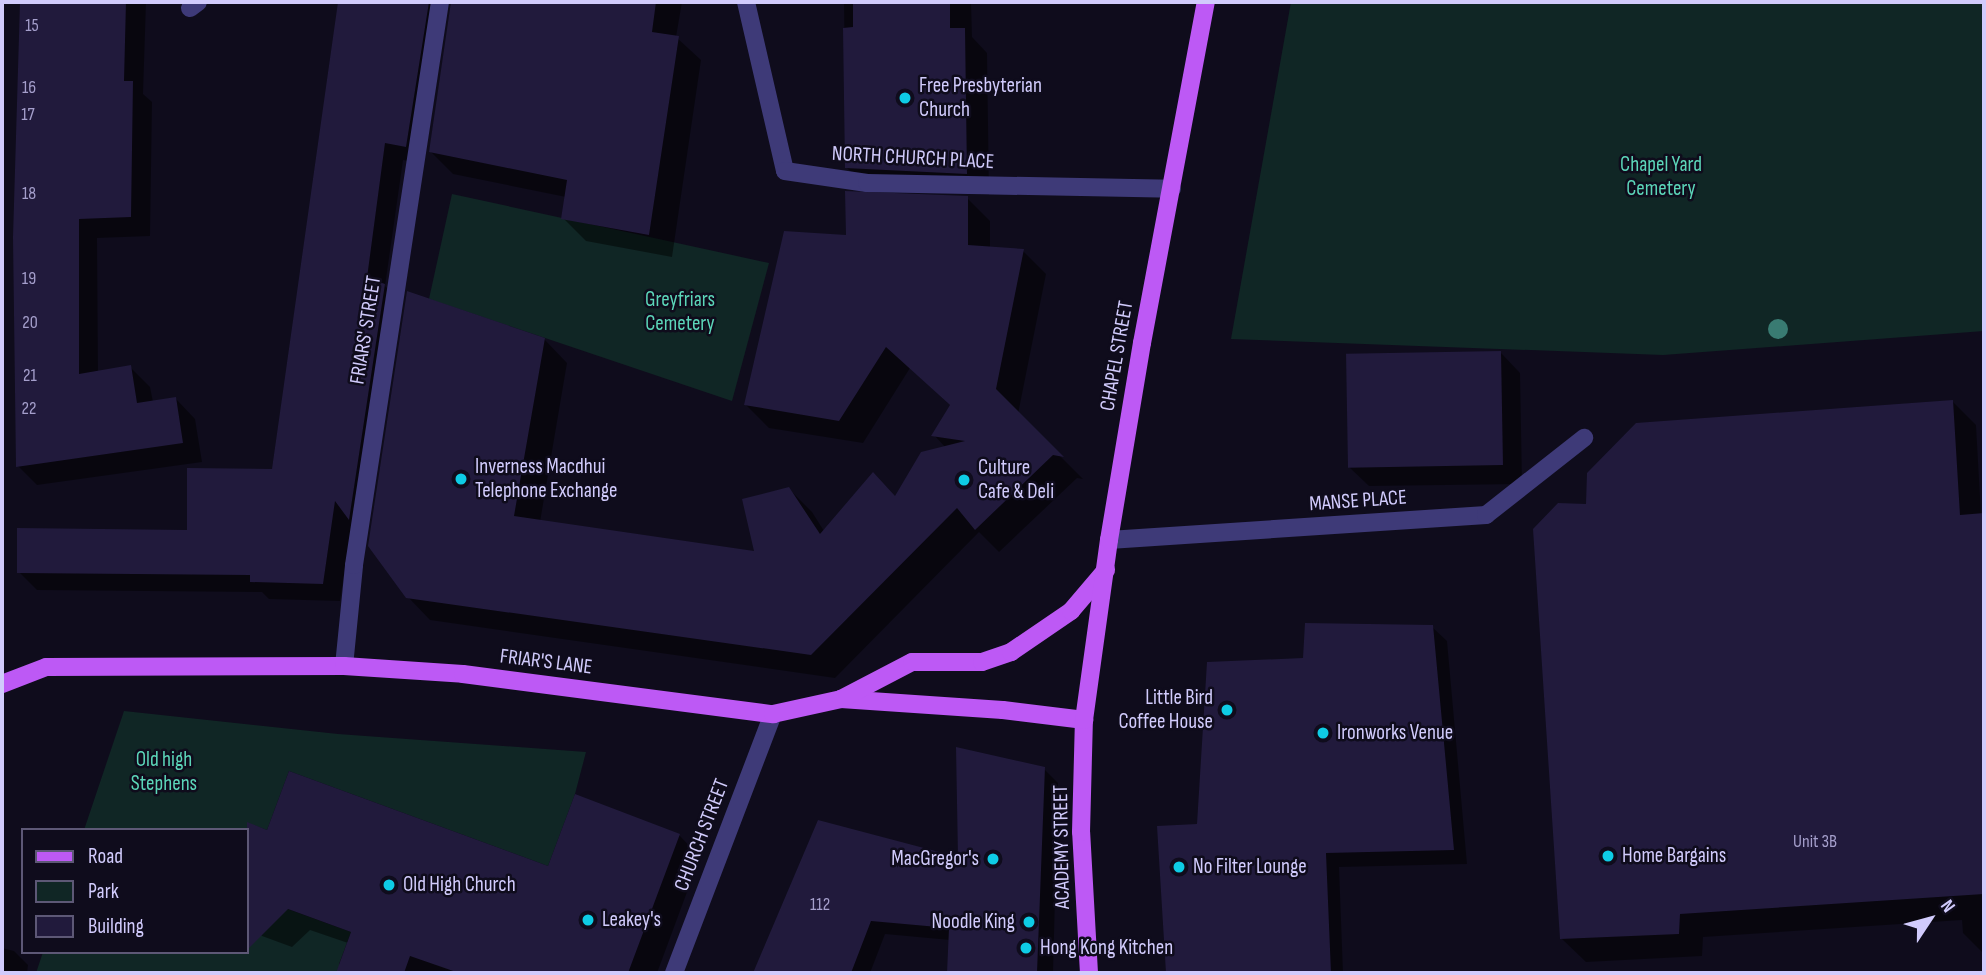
<!DOCTYPE html>
<style>
body{margin:0}
#map{position:relative;width:1986px;height:975px;overflow:hidden;background:#0f0c1c;font-family:"Sofia Sans Condensed",sans-serif}
div>[style]{position:absolute}
[style*='--x']{left:calc(var(--x)*1px);top:calc(var(--y)*1px);width:calc(var(--w)*1px);rotate:calc(var(--a)*1deg)}
.green>*{inset:0;background:#102625}
.shadow>*{inset:0;background:#0007}
.building>*{inset:0;background:#211a3c;transform-origin:0 0}
.minor>*{height:18px;margin:-9px;padding:0 9px;transform-origin:9px;border-radius:9px;background:#3e3a78}
.major>*{height:18px;margin:-9px;padding:0 9px;transform-origin:9px;border-radius:9px;background:#bd59f5}
.trees>*{width:20px;height:20px;margin:-10px;border-radius:50%;background:#397b72}
.dots>*{width:19px;height:19px;translate:-50% -50%;box-sizing:border-box;border:4px solid #0f0c1c;border-radius:50%}
span{translate:-50% -50%;white-space:nowrap;text-align:center;line-height:1.15;-webkit-text-stroke:5px #0f0c1c;paint-order:stroke}
.number-label{font-size:18px;color:#a59fcc}
.number-label span{-webkit-text-stroke-width:0}
.poi-label{font-size:21px;color:#d1cbfc}
.left{translate:0 -50%;text-align:left}
.right{translate:-100% -50%;text-align:right}
.street-label{font-size:21px;color:#d1cbfc}
.park-label{font-size:21px;color:#5cd6b9}
.frame{position:absolute;inset:0;border:4px solid #d1cbfc;pointer-events:none}
.legend{position:absolute;left:21px;top:828px;width:228px;height:126px;box-sizing:border-box;background:#0f0c1c;border:2px solid #5d5876;margin:0;padding:9px 12px;list-style:none;font-size:21px;color:#d1cbfc}
.legend li{display:flex;align-items:center;gap:14px;height:35px}
.legend b{width:35px;border:2px solid #5d5876}
.north{position:absolute;left:1895px;top:884px;width:70px;height:70px;-webkit-text-stroke:5px #0f0c1c;paint-order:stroke;rotate:54deg;font-size:19px;font-weight:700;line-height:28px;text-align:center;color:#d1cbfc}
.north::after{content:'';display:block;margin:auto;width:24px;height:32px;background:#d1cbfc;clip-path:polygon(50% 0,100% 100%,50% 72%,0 100%)}
</style>
<div id="map">
<div class="green">
<i style="clip-path:polygon(1291px 2px,1984px 2px,1984px 331px,1663px 355px,1231px 339px)"></i>
<i style="clip-path:polygon(452px 194px,769px 263px,732px 401px,429px 299px)"></i>
<i style="clip-path:polygon(124px 711px,338px 734px,586px 752px,575px 794px,548px 866px,289px 771px,267px 830px,253px 825px,247px 842px,247px 830px,84px 830px)"></i>
<i style="clip-path:polygon(282px 907px,351px 932px,339px 964px,342px 973px,36px 973px,43px 952px,247px 952px,247px 919px,256px 923px)"></i>
</div>
<div class="shadow">
<i style="clip-path:polygon(22px 2px,146px 2px,143px 94px,152px 102px,150px 236px,97px 238px,98px 373px,130px 367px,150px 387px,153px 402px,176px 399px,195px 419px,202px 462px,37px 485px,18px 466px,15px 237px)"></i>
<i style="clip-path:polygon(340px 2px,429px 2px,446px 19px,424px 164px,403px 160px,385px 286px,402px 303px,352px 521px,340px 601px,269px 599px,262px 592px,37px 590px,19px 572px,188px 531px,274px 471px)"></i>
<i style="clip-path:polygon(476px 2px,682px 2px,676px 37px,701px 60px,672px 257px,586px 241px,563px 218px,566px 197px,453px 174px,430px 151px)"></i>
<i style="clip-path:polygon(844px 2px,971px 2px,972px 37px,987px 53px,989px 195px,869px 190px,846px 167px)"></i>
<i style="clip-path:polygon(967px 198px,990px 221px,990px 249px,1023px 251px,1046px 274px,1018px 414px,1083px 479px,1077px 478px,999px 552px,979px 532px,835px 678px,430px 620px,407px 596px,544px 339px,567px 363px,540px 522px,757px 553px,789px 489px,812px 512px,824px 531px,896px 497px,946px 448px,934px 435px,951px 406px,910px 368px,863px 443px,769px 428px,746px 405px,847px 237px)"></i>
<i style="clip-path:polygon(1501px 353px,1520px 373px,1522px 484px,1369px 486px,1349px 467px)"></i>
<i style="clip-path:polygon(1953px 402px,1976px 425px,1981px 515px,1984px 515px,1984px 954px,1963px 933px,1962px 920px,1703px 937px,1702px 956px,1586px 962px,1562px 939px,1587px 506px)"></i>
<i style="clip-path:polygon(1432px 627px,1447px 641px,1467px 864px,1339px 867px,1343px 973px,1168px 973px,1159px 828px,1199px 826px,1305px 660px)"></i>
<i style="clip-path:polygon(1044px 769px,1058px 783px,1053px 973px,948px 973px,950px 940px,885px 934px,870px 973px,755px 973px,819px 822px,960px 859px)"></i>
<i style="clip-path:polygon(254px 827px,268px 832px,549px 868px,679px 835px,700px 857px,657px 973px,344px 973px,341px 964px,348px 943px,310px 930px,292px 947px,262px 936px,247px 921px,247px 847px)"></i>
<i style="clip-path:polygon(2px 948px,14px 951px,28px 965px,27px 973px,2px 973px)"></i>
</div>
<div class="building">
<i style="clip-path:polygon(20px 2px,126px 2px,124px 81px,133px 81px,131px 217px,79px 219px,79px 374px,131px 365px,137px 403px,176px 397px,183px 443px,16px 467px,13px 237px)"></i>
<i style="clip-path:polygon(338px 2px,429px 2px,406px 147px,385px 143px,367px 278px,385px 284px,349px 520px,335px 501px,323px 584px,250px 582px,250px 575px,17px 573px,17px 528px,187px 530px,187px 468px,272px 469px)"></i>
<i style="clip-path:polygon(451px 2px,656px 2px,652px 32px,679px 36px,649px 235px,561px 219px,567px 180px,429px 152px)"></i>
<i style="clip-path:polygon(853px 2px,950px 2px,950px 28px,965px 28px,967px 174px,845px 168px,843px 28px,853px 27px)"></i>
<i style="clip-path:polygon(845px 191px,968px 196px,968px 245px,1024px 249px,996px 389px,1064px 457px,1053px 455px,975px 530px,957px 508px,811px 655px,406px 598px,368px 546px,407px 291px,545px 338px,514px 516px,754px 551px,742px 499px,789px 487px,820px 534px,873px 472px,895px 496px,921px 452px,965px 441px,931px 436px,950px 405px,886px 347px,839px 421px,744px 405px,784px 231px,846px 235px)"></i>
<i style="left:1501px;top:351px;width:114px;height:155px;rotate:89deg"></i>
<i style="clip-path:polygon(1953px 400px,1960px 515px,1984px 513px,1984px 894px,1680px 914px,1679px 934px,1560px 939px,1533px 529px,1558px 503px,1586px 504px,1587px 473px,1636px 423px)"></i>
<i style="clip-path:polygon(1305px 623px,1433px 625px,1454px 850px,1326px 853px,1331px 973px,1166px 973px,1157px 826px,1197px 824px,1207px 662px,1303px 658px)"></i>
<i style="clip-path:polygon(956px 747px,1045px 767px,1037px 973px,947px 973px,949px 928px,871px 921px,851px 973px,753px 973px,818px 820px,958px 857px)"></i>
<i style="clip-path:polygon(289px 771px,548px 866px,575px 794px,680px 834px,628px 973px,459px 973px,410px 956px,404px 973px,336px 973px,351px 932px,288px 909px,247px 950px,247px 822px,267px 830px)"></i>
</div>
<div class="minor">
<i style="--x:746;--y:2;--w:173;--a:77"></i>
<i style="--x:785;--y:171;--w:83;--a:8.3"></i>
<i style="--x:867;--y:183;--w:305;--a:1.1"></i>
<i style="--x:190;--y:8;--w:10;--a:-37"></i>
<i style="--x:1109;--y:540;--w:378;--a:-3.8"></i>
<i style="--x:1486;--y:515;--w:125;--a:-38.2"></i>
<i style="--x:344;--y:666;--w:101;--a:-84.3"></i>
<i style="--x:354;--y:565;--w:570;--a:-81.32"></i>
<i style="--x:674;--y:973;--w:277;--a:-69.1"></i>
</div>
<div class="major">
<i style="--x:2;--y:684;--w:47;--a:-21.1"></i>
<i style="--x:46;--y:667;--w:298;--a:-0.2"></i>
<i style="--x:344;--y:666;--w:119;--a:3.8"></i>
<i style="--x:463;--y:674;--w:313;--a:7.4"></i>
<i style="--x:773;--y:714;--w:70;--a:-12.4"></i>
<i style="--x:841;--y:699;--w:162;--a:3.9"></i>
<i style="--x:1003;--y:710;--w:82;--a:7"></i>
<i style="--x:841;--y:699;--w:80;--a:-27.5"></i>
<i style="--x:912;--y:662;--w:70;--a:0"></i>
<i style="--x:982;--y:662;--w:31;--a:-19"></i>
<i style="--x:1011;--y:652;--w:73;--a:-34.3"></i>
<i style="--x:1071;--y:611;--w:54;--a:-49.5"></i>
<i style="--x:1089;--y:973;--w:141;--a:-93.2"></i>
<i style="--x:1081;--y:832;--w:112;--a:-88.5"></i>
<i style="--x:1084;--y:720;--w:182;--a:-82.1"></i>
<i style="--x:1109;--y:540;--w:200;--a:-80.5"></i>
<i style="--x:1142;--y:343;--w:347;--a:-79.4"></i>
</div>
<div class="trees">
<i style="left:1778px;top:329px"></i>
</div>
<div class="dots">
<i style="left:905px;top:98px;background:#0ecce5"></i>
<i style="left:461px;top:479px;background:#0ecce5"></i>
<i style="left:964px;top:480px;background:#0ecce5"></i>
<i style="left:1227px;top:710px;background:#0ecce5"></i>
<i style="left:1323px;top:733px;background:#0ecce5"></i>
<i style="left:1608px;top:856px;background:#0ecce5"></i>
<i style="left:993px;top:859px;background:#0ecce5"></i>
<i style="left:1179px;top:867px;background:#0ecce5"></i>
<i style="left:389px;top:885px;background:#0ecce5"></i>
<i style="left:588px;top:920px;background:#0ecce5"></i>
<i style="left:1029px;top:922px;background:#0ecce5"></i>
<i style="left:1026px;top:948px;background:#0ecce5"></i>
</div>
<div class="number-label">
<span style="left:32px;top:26px">15</span>
<span style="left:29px;top:88px">16</span>
<span style="left:28px;top:115px">17</span>
<span style="left:29px;top:194px">18</span>
<span style="left:29px;top:279px">19</span>
<span style="left:30px;top:323px">20</span>
<span style="left:30px;top:376px">21</span>
<span style="left:29px;top:409px">22</span>
<span style="left:1815px;top:842px">Unit 3B</span>
<span style="left:820px;top:905px">112</span>
</div>
<div class="poi-label">
<span class="left" style="left:919px;top:98px">Free Presbyterian<br>Church</span>
<span class="left" style="left:475px;top:479px">Inverness Macdhui<br>Telephone Exchange</span>
<span class="left" style="left:978px;top:480px">Culture<br>Cafe &amp; Deli</span>
<span class="right" style="left:1213px;top:710px">Little Bird<br>Coffee House</span>
<span class="left" style="left:1337px;top:733px">Ironworks Venue</span>
<span class="left" style="left:1622px;top:856px">Home Bargains</span>
<span class="right" style="left:979px;top:859px">MacGregor's</span>
<span class="left" style="left:1193px;top:867px">No Filter Lounge</span>
<span class="left" style="left:403px;top:885px">Old High Church</span>
<span class="left" style="left:602px;top:920px">Leakey's</span>
<span class="right" style="left:1015px;top:922px">Noodle King</span>
<span class="left" style="left:1040px;top:948px">Hong Kong Kitchen</span>
</div>
<div class="street-label">
<span style="left:913px;top:158px;rotate:3deg">NORTH CHURCH PLACE</span>
<span style="left:366px;top:330px;rotate:-81deg">FRIARS' STREET</span>
<span style="left:1117px;top:356px;rotate:-80deg">CHAPEL STREET</span>
<span style="left:1358px;top:501px;rotate:-4deg">MANSE PLACE</span>
<span style="left:546px;top:662px;rotate:7deg">FRIAR'S LANE</span>
<span style="left:702px;top:835px;rotate:-69deg">CHURCH STREET</span>
<span style="left:1062px;top:847px;rotate:-91deg">ACADEMY STREET</span>
</div>
<div class="park-label">
<span style="left:1661px;top:177px">Chapel Yard<br>Cemetery</span>
<span style="left:680px;top:312px">Greyfriars<br>Cemetery</span>
<span style="left:164px;top:772px">Old high<br>Stephens</span>
</div>
<div class="frame"></div>
<ul class="legend">
<li><b style="height:9px;background:#bd59f5"></b>Road</li>
<li><b style="height:19px;background:#102625"></b>Park</li>
<li><b style="height:19px;background:#211a3c"></b>Building</li>
</ul>
<div class="north">N</div>
</div>
